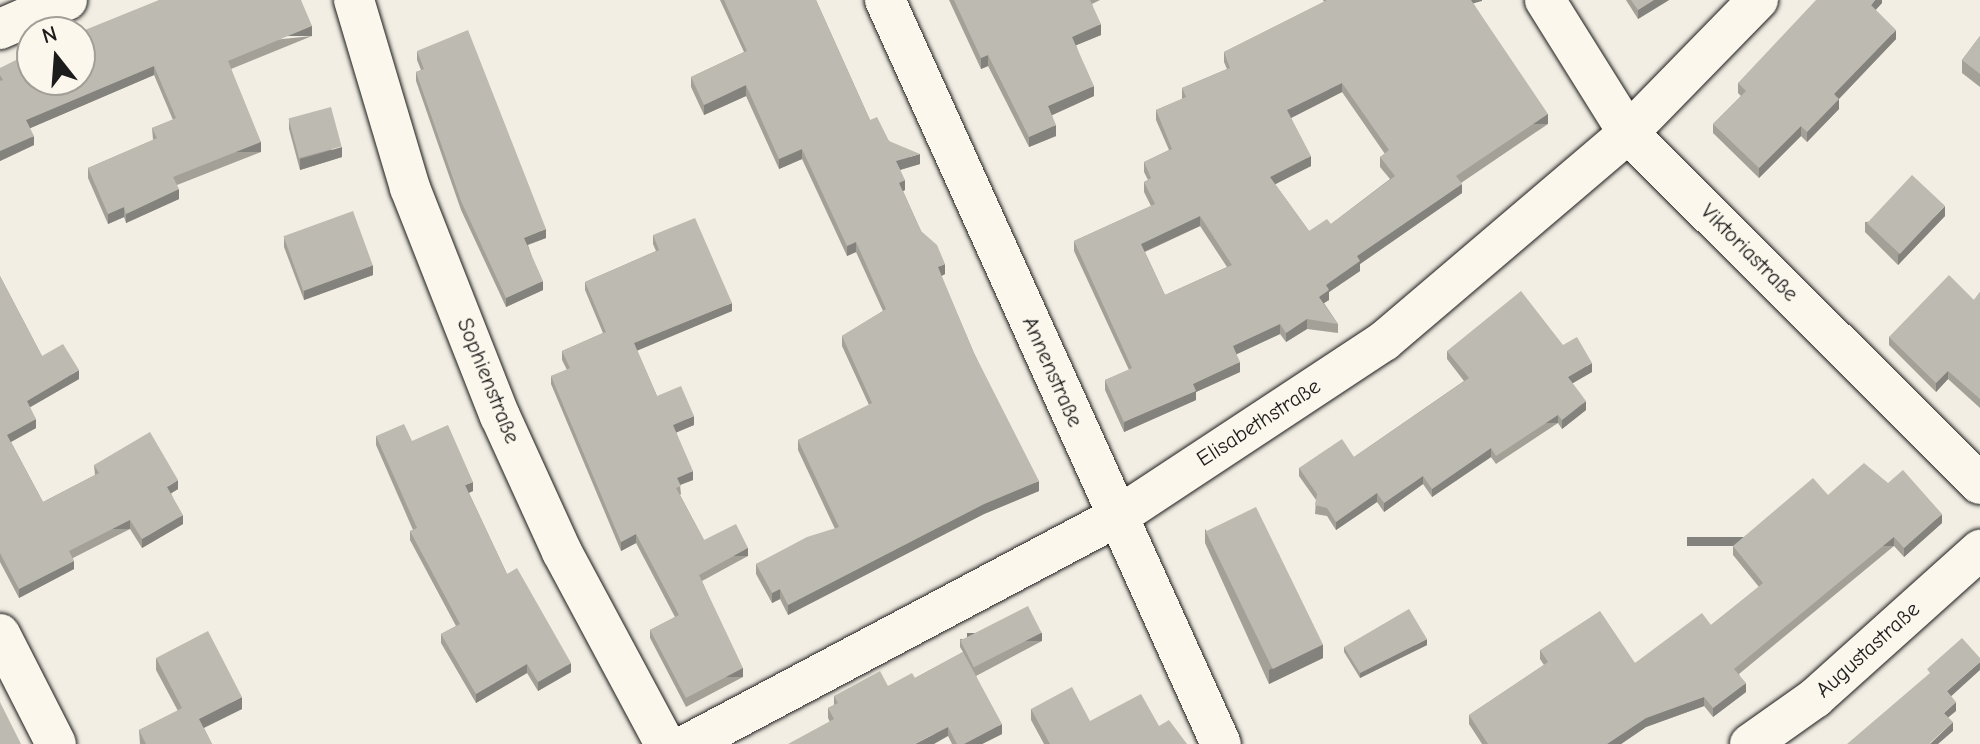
<!DOCTYPE html>
<meta charset="utf-8">
<style>
body{margin:0}
#map{position:relative;width:1980px;height:744px;overflow:hidden;background:#f2eee4;font-family:"Comic Neue",sans-serif}
div>[style]{position:absolute}
[style*='--x']{left:calc(var(--x)*1px);top:calc(var(--y)*1px);width:calc(var(--w)*1px);rotate:calc(var(--a)*1deg)}
.roads{filter:drop-shadow(0 0 2px #1c1c1c) drop-shadow(0 0 2px #1c1c1c)}
.street>*{height:40px;margin:-20px;padding:0 20px;transform-origin:20px;border-radius:20px;background:#fbf7ec}
.wall>*{inset:0;background:#a3a098}
.shaded-wall>*{inset:0;background:#84827c;transform-origin:0 0}
.building>*{inset:0;background:#bdbab1;transform-origin:0 0}
span{translate:-50% -50%;white-space:nowrap;text-align:center;line-height:1.15;-webkit-text-stroke:6px #fbf7ec;paint-order:stroke}
.street-label{font-size:22px;color:#1c1c1c}
.north{position:absolute;left:16px;top:16px;width:80px;height:80px;box-sizing:border-box;background:#fbf7ec;border:2px solid #a29f99;border-radius:50%;rotate:343deg;font-size:22px;font-weight:700;line-height:32px;text-align:center;color:#1c1c1c}
.north::after{content:'';display:block;margin:auto;width:28px;height:36px;background:#1c1c1c;clip-path:polygon(50% 0,100% 100%,50% 72%,0 100%)}
</style>
<div id="map">
<div class="roads">
<div class="street">
<i style="--x:354;--y:0;--w:196;--a:73.4"></i>
<i style="--x:410;--y:188;--w:245;--a:68.5"></i>
<i style="--x:500;--y:416;--w:149;--a:65.5"></i>
<i style="--x:562;--y:552;--w:218;--a:61.8"></i>
<i style="--x:885;--y:0;--w:816;--a:65.7"></i>
<i style="--x:1545;--y:0;--w:157;--a:58"></i>
<i style="--x:1628;--y:133;--w:497;--a:44.9"></i>
<i style="--x:0;--y:29;--w:73;--a:-23.4"></i>
<i style="--x:0;--y:634;--w:123;--a:63"></i>
<i style="--x:688;--y:744;--w:485;--a:-27.9"></i>
<i style="--x:1117;--y:517;--w:320;--a:-33.4"></i>
<i style="--x:1384;--y:341;--w:321;--a:-40.4"></i>
<i style="--x:1628;--y:133;--w:186;--a:-45.7"></i>
<i style="--x:1750;--y:744;--w:80;--a:-35.3"></i>
<i style="--x:1815;--y:698;--w:222;--a:-41.9"></i>
</div>
</div>
<div class="wall">
<i style="clip-path:polygon(720px 0,816px 0,870px 120px,889px 141px,920px 164px,900px 170px,905px 190px,903px 191px,921px 231px,945px 274px,941px 276px,974px 353px,1039px 491px,984px 514px,788px 615px,780px 599px,772px 603px,756px 574px,756px 564px,835px 529px,798px 450px,798px 440px,869px 405px,842px 346px,842px 336px,883px 311px,856px 252px,847px 256px,802px 159px,779px 169px,746px 96px,704px 115px,691px 87px,691px 77px,744px 52px)"></i>
<i style="clip-path:polygon(949px 0,1100px 0,1092px 4px,1101px 35px,1076px 45px,1094px 96px,1052px 115px,1056px 136px,1029px 147px,988px 66px,981px 69px)"></i>
<i style="clip-path:polygon(evenodd,1323px 0,1482px 0,1473px 3px,1548px 124px,1461px 183px,1462px 193px,1360px 264px,1360px 271px,1329px 292px,1329px 300px,1324px 303px,1338px 324px,1338px 333px,1307px 329px,1286px 342px,1280px 334px,1236px 354px,1240px 372px,1196px 392px,1196px 400px,1124px 432px,1105px 390px,1105px 380px,1129px 370px,1074px 251px,1074px 241px,1151px 206px,1144px 192px,1144px 182px,1148px 180px,1144px 172px,1144px 162px,1169px 150px,1156px 120px,1156px 110px,1182px 99px,1182px 88px,1227px 69px,1224px 62px,1224px 52px,1324px 2px,1323px 0,1342px 92px,1385px 154px,1380px 157px,1380px 167px,1390px 179px,1331px 224px,1309px 231px,1275px 184px,1311px 166px,1291px 118px,1342px 92px,1323px 0,1200px 226px,1227px 267px,1165px 295px,1145px 252px,1200px 226px)"></i>
<i style="clip-path:polygon(1626px 0,1669px 0,1638px 19px)"></i>
<i style="clip-path:polygon(1882px 0,1882px 3px,1875px 10px,1896px 39px,1839px 99px,1839px 109px,1807px 142px,1801px 136px,1759px 178px,1713px 133px,1713px 124px,1741px 96px,1738px 93px,1738px 83px)"></i>
<i style="clip-path:polygon(312px 36px,231px 69px,261px 152px,177px 185px,179px 199px,126px 223px,124px 217px,108px 224px,88px 178px,88px 168px,153px 140px,152px 128px,173px 120px,154px 75px,30px 128px,34px 145px,0 161px,0 68px)"></i>
<i style="clip-path:polygon(1980px 36px,1980px 87px,1962px 73px,1962px 60px)"></i>
<i style="clip-path:polygon(417px 51px,546px 238px,528px 245px,543px 290px,506px 307px,461px 210px,416px 81px,416px 72px,421px 70px,417px 60px)"></i>
<i style="clip-path:polygon(289px 119px,342px 157px,300px 170px,289px 129px)"></i>
<i style="clip-path:polygon(1945px 216px,1898px 265px,1865px 232px,1865px 222px)"></i>
<i style="clip-path:polygon(653px 235px,732px 311px,637px 350px,657px 396px,694px 425px,676px 432px,693px 480px,680px 485px,681px 494px,680px 495px,704px 540px,748px 556px,702px 581px,743px 677px,686px 707px,650px 638px,650px 630px,675px 617px,636px 543px,621px 551px,551px 384px,551px 376px,567px 370px,562px 360px,562px 351px,603px 333px,585px 290px,585px 282px,656px 251px,653px 244px)"></i>
<i style="clip-path:polygon(284px 238px,373px 275px,304px 300px,284px 247px)"></i>
<i style="clip-path:polygon(0 276px,42px 356px,79px 379px,30px 407px,36px 428px,11px 442px,43px 502px,95px 475px,94px 465px,178px 489px,171px 493px,183px 524px,142px 548px,130px 529px,73px 558px,74px 569px,19px 598px,0 562px)"></i>
<i style="clip-path:polygon(1980px 292px,1980px 408px,1948px 379px,1936px 392px,1889px 345px,1889px 337px,1974px 300px)"></i>
<i style="clip-path:polygon(1563px 345px,1592px 372px,1572px 383px,1586px 410px,1562px 429px,1558px 423px,1496px 464px,1491px 457px,1432px 497px,1423px 484px,1384px 512px,1377px 502px,1336px 530px,1327px 516px,1315px 514px,1316px 500px,1299px 476px,1299px 468px,1354px 457px,1464px 381px,1447px 359px,1447px 351px)"></i>
<i style="clip-path:polygon(376px 436px,412px 441px,473px 491px,469px 493px,507px 574px,571px 672px,538px 691px,527px 673px,476px 703px,441px 643px,441px 634px,456px 626px,410px 540px,410px 531px,413px 530px,376px 445px)"></i>
<i style="clip-path:polygon(1888px 483px,1942px 523px,1904px 557px,1894px 546px,1739px 674px,1746px 692px,1713px 717px,1704px 706px,1646px 727px,1621px 744px,1482px 744px,1469px 724px,1469px 715px,1544px 665px,1540px 659px,1540px 650px,1635px 663px,1711px 625px,1759px 587px,1733px 555px,1733px 546px,1828px 495px)"></i>
<i style="clip-path:polygon(1205px 529px,1323px 658px,1269px 684px,1205px 543px)"></i>
<i style="clip-path:polygon(960px 639px,1042px 641px,976px 676px,1002px 734px,982px 744px,952px 744px,948px 736px,830px 722px,828px 718px,828px 708px,834px 705px,834px 696px,888px 686px,915px 678px,963px 652px,960px 647px)"></i>
<i style="clip-path:polygon(1427px 645px,1360px 678px,1344px 652px,1344px 647px)"></i>
<i style="clip-path:polygon(156px 658px,242px 709px,204px 728px,212px 744px,140px 744px,139px 730px,178px 711px,156px 670px)"></i>
<i style="clip-path:polygon(1031px 709px,1090px 721px,1159px 726px,1187px 744px,1044px 744px,1031px 720px)"></i>
</div>
<div class="shaded-wall">
<i style="clip-path:polygon(1467px 0,1482px 0,1482px 1px,1467px 5px)"></i>
<i style="clip-path:polygon(1654px 0,1669px 0,1638px 19px,1638px 10px)"></i>
<i style="clip-path:polygon(1875px 0,1882px 0,1882px 3px,1871px 15px,1871px 5px)"></i>
<i style="clip-path:polygon(1101px 24px,1101px 35px,1072px 47px,1072px 37px)"></i>
<i style="left:312px;top:26px;width:10px;height:91px;rotate:90deg"></i>
<i style="clip-path:polygon(1896px 30px,1896px 39px,1834px 104px,1834px 94px)"></i>
<i style="clip-path:polygon(988px 55px,988px 66px,981px 69px,981px 58px)"></i>
<i style="clip-path:polygon(154px 66px,154px 75px,26px 130px,26px 120px)"></i>
<i style="clip-path:polygon(1342px 83px,1342px 92px,1287px 120px,1287px 110px)"></i>
<i style="clip-path:polygon(746px 85px,746px 96px,704px 115px,704px 105px)"></i>
<i style="clip-path:polygon(1094px 86px,1094px 96px,1048px 117px,1048px 106px)"></i>
<i style="clip-path:polygon(1839px 99px,1839px 109px,1807px 142px,1807px 132px)"></i>
<i style="left:1548px;top:114px;width:10px;height:111px;rotate:90deg"></i>
<i style="clip-path:polygon(1056px 125px,1056px 136px,1029px 147px,1029px 137px)"></i>
<i style="clip-path:polygon(1801px 126px,1801px 136px,1759px 178px,1759px 168px)"></i>
<i style="clip-path:polygon(34px 136px,34px 145px,0 161px,0 151px)"></i>
<i style="left:261px;top:142px;width:10px;height:95px;rotate:90deg"></i>
<i style="clip-path:polygon(342px 147px,342px 157px,300px 170px,300px 159px)"></i>
<i style="clip-path:polygon(802px 149px,802px 159px,779px 169px,779px 159px)"></i>
<i style="clip-path:polygon(920px 154px,920px 164px,896px 171px,896px 161px)"></i>
<i style="clip-path:polygon(1311px 156px,1311px 166px,1270px 187px,1270px 177px)"></i>
<i style="clip-path:polygon(905px 180px,905px 190px,899px 193px,899px 183px)"></i>
<i style="clip-path:polygon(1462px 184px,1462px 193px,1360px 264px,1360px 271px,1329px 292px,1329px 300px,1319px 306px,1319px 297px,1326px 285px,1357px 256px)"></i>
<i style="clip-path:polygon(179px 189px,179px 199px,126px 223px,126px 214px)"></i>
<i style="clip-path:polygon(1945px 206px,1945px 216px,1898px 265px,1898px 255px)"></i>
<i style="clip-path:polygon(124px 207px,124px 217px,108px 224px,108px 214px)"></i>
<i style="clip-path:polygon(1200px 216px,1200px 226px,1141px 253px,1141px 244px)"></i>
<i style="clip-path:polygon(546px 229px,546px 238px,524px 246px,524px 238px)"></i>
<i style="clip-path:polygon(856px 242px,856px 252px,847px 256px,847px 246px)"></i>
<i style="clip-path:polygon(945px 264px,945px 274px,938px 278px,938px 267px)"></i>
<i style="clip-path:polygon(373px 265px,373px 275px,304px 300px,304px 291px)"></i>
<i style="clip-path:polygon(543px 281px,543px 290px,506px 307px,506px 298px)"></i>
<i style="clip-path:polygon(732px 303px,732px 311px,634px 352px,634px 343px)"></i>
<i style="clip-path:polygon(1307px 319px,1307px 329px,1286px 342px,1286px 333px)"></i>
<i style="clip-path:polygon(1280px 324px,1280px 334px,1233px 356px,1233px 346px)"></i>
<i style="clip-path:polygon(1240px 362px,1240px 372px,1196px 392px,1196px 400px,1124px 432px,1124px 422px,1193px 384px)"></i>
<i style="clip-path:polygon(1592px 363px,1592px 372px,1568px 386px,1568px 377px)"></i>
<i style="clip-path:polygon(79px 370px,79px 379px,27px 409px,27px 401px)"></i>
<i style="clip-path:polygon(1948px 371px,1948px 379px,1936px 392px,1936px 383px)"></i>
<i style="clip-path:polygon(1586px 401px,1586px 410px,1562px 429px,1562px 420px)"></i>
<i style="left:1558px;top:415px;width:8px;height:74px;rotate:90deg"></i>
<i style="clip-path:polygon(694px 416px,694px 425px,673px 434px,673px 425px)"></i>
<i style="clip-path:polygon(36px 419px,36px 428px,7px 444px,7px 435px)"></i>
<i style="clip-path:polygon(1491px 448px,1491px 457px,1432px 497px,1432px 489px)"></i>
<i style="clip-path:polygon(693px 471px,693px 480px,677px 486px,677px 478px)"></i>
<i style="clip-path:polygon(1423px 476px,1423px 484px,1384px 512px,1384px 503px)"></i>
<i style="clip-path:polygon(178px 480px,178px 489px,167px 496px,167px 487px)"></i>
<i style="clip-path:polygon(1039px 481px,1039px 491px,984px 514px,788px 615px,788px 605px,984px 504px)"></i>
<i style="clip-path:polygon(473px 482px,473px 491px,465px 494px,465px 485px)"></i>
<i style="clip-path:polygon(1377px 493px,1377px 502px,1336px 530px,1336px 522px)"></i>
<i style="clip-path:polygon(1942px 514px,1942px 523px,1904px 557px,1904px 548px)"></i>
<i style="clip-path:polygon(183px 515px,183px 524px,142px 548px,142px 539px)"></i>
<i style="left:130px;top:520px;width:9px;height:68px;rotate:90deg"></i>
<i style="clip-path:polygon(636px 534px,636px 543px,621px 551px,621px 542px)"></i>
<i style="left:1894px;top:537px;width:9px;height:207px;rotate:90deg"></i>
<i style="left:748px;top:548px;width:8px;height:56px;rotate:90deg"></i>
<i style="clip-path:polygon(74px 561px,74px 569px,19px 598px,19px 589px)"></i>
<i style="clip-path:polygon(780px 589px,780px 599px,772px 603px,772px 593px)"></i>
<i style="left:1042px;top:633px;width:8px;height:75px;rotate:90deg"></i>
<i style="clip-path:polygon(1427px 639px,1427px 645px,1360px 678px,1360px 673px)"></i>
<i style="clip-path:polygon(1323px 644px,1323px 658px,1269px 684px,1269px 670px)"></i>
<i style="clip-path:polygon(1980px 662px,1980px 670px,1947px 700px,1947px 691px)"></i>
<i style="clip-path:polygon(571px 663px,571px 672px,538px 691px,538px 682px)"></i>
<i style="clip-path:polygon(527px 664px,527px 673px,476px 703px,476px 694px)"></i>
<i style="left:743px;top:668px;width:9px;height:64px;rotate:90deg"></i>
<i style="clip-path:polygon(1746px 683px,1746px 692px,1713px 717px,1713px 708px)"></i>
<i style="clip-path:polygon(242px 697px,242px 709px,199px 730px,199px 719px)"></i>
<i style="clip-path:polygon(1704px 697px,1704px 706px,1646px 727px,1621px 744px,1607px 744px,1646px 718px)"></i>
<i style="clip-path:polygon(1956px 702px,1956px 711px,1944px 721px,1944px 713px)"></i>
<i style="clip-path:polygon(1953px 722px,1953px 731px,1938px 744px,1930px 744px)"></i>
<i style="clip-path:polygon(1002px 724px,1002px 734px,982px 744px,964px 744px)"></i>
<i style="clip-path:polygon(948px 727px,948px 736px,934px 744px,915px 744px)"></i>
</div>
<div class="building">
<i style="clip-path:polygon(159px 0,301px 0,312px 26px,228px 61px,261px 142px,173px 177px,179px 189px,126px 214px,124px 207px,108px 214px,88px 168px,157px 138px,152px 128px,176px 118px,154px 66px,26px 120px,34px 136px,0 151px,0 81px,3px 80px,0 75px,0 68px,32px 52px,32px 80px,80px 80px,80px 32px)"></i>
<i style="clip-path:polygon(724px 0,816px 0,870px 120px,877px 117px,889px 141px,920px 154px,896px 161px,905px 180px,899px 183px,921px 231px,937px 245px,945px 264px,938px 267px,974px 353px,1039px 481px,984px 504px,788px 605px,780px 589px,772px 593px,756px 564px,807px 537px,839px 527px,798px 440px,872px 403px,842px 336px,886px 309px,856px 242px,847px 246px,802px 149px,779px 159px,746px 85px,704px 105px,691px 77px,747px 51px)"></i>
<i style="clip-path:polygon(954px 0,1090px 0,1101px 24px,1072px 37px,1094px 86px,1048px 106px,1056px 125px,1029px 137px,988px 55px,981px 58px)"></i>
<i style="clip-path:polygon(evenodd,1327px 0,1471px 0,1548px 114px,1456px 176px,1462px 184px,1357px 256px,1360px 261px,1326px 285px,1329px 290px,1319px 297px,1338px 324px,1307px 319px,1286px 333px,1280px 324px,1233px 346px,1240px 362px,1193px 384px,1196px 391px,1124px 422px,1105px 380px,1132px 368px,1074px 241px,1155px 204px,1144px 182px,1151px 178px,1144px 162px,1172px 149px,1156px 110px,1186px 97px,1182px 88px,1230px 68px,1224px 52px,1327px 0,1342px 83px,1389px 150px,1380px 157px,1395px 176px,1331px 224px,1327px 219px,1309px 231px,1270px 177px,1311px 156px,1287px 110px,1342px 83px,1327px 0,1200px 216px,1232px 265px,1165px 295px,1141px 244px,1200px 216px)"></i>
<i style="clip-path:polygon(1631px 0,1654px 0,1638px 10px)"></i>
<i style="clip-path:polygon(1816px 0,1875px 0,1871px 5px,1896px 30px,1834px 94px,1839px 99px,1807px 132px,1801px 126px,1759px 168px,1713px 124px,1746px 91px,1738px 83px)"></i>
<i style="clip-path:polygon(468px 30px,546px 229px,524px 238px,543px 281px,506px 298px,461px 201px,416px 72px,424px 69px,417px 51px)"></i>
<i style="clip-path:polygon(1980px 36px,1980px 74px,1962px 60px)"></i>
<i style="left:331px;top:107px;width:41px;height:44px;rotate:75deg"></i>
<i style="left:1912px;top:175px;width:45px;height:66px;rotate:43deg"></i>
<i style="left:353px;top:211px;width:58px;height:74px;rotate:70deg"></i>
<i style="clip-path:polygon(695px 218px,732px 303px,634px 343px,657px 396px,681px 386px,694px 416px,673px 425px,693px 471px,677px 478px,681px 486px,676px 488px,704px 540px,736px 524px,748px 548px,699px 575px,743px 668px,686px 698px,650px 630px,679px 615px,636px 534px,621px 542px,551px 376px,570px 368px,562px 351px,606px 332px,585px 282px,659px 250px,653px 235px)"></i>
<i style="clip-path:polygon(1949px 275px,1974px 300px,1980px 292px,1980px 399px,1948px 371px,1936px 383px,1889px 337px)"></i>
<i style="clip-path:polygon(0 276px,42px 356px,63px 344px,79px 370px,27px 401px,36px 419px,7px 435px,43px 502px,99px 473px,94px 465px,150px 432px,178px 480px,167px 487px,183px 515px,142px 539px,130px 520px,69px 551px,74px 561px,19px 589px,0 553px)"></i>
<i style="clip-path:polygon(1521px 291px,1563px 345px,1577px 337px,1592px 363px,1568px 377px,1586px 401px,1562px 420px,1558px 415px,1496px 456px,1491px 448px,1432px 489px,1423px 476px,1384px 503px,1377px 493px,1336px 522px,1327px 508px,1315px 505px,1317px 494px,1299px 468px,1342px 439px,1354px 457px,1469px 378px,1447px 351px)"></i>
<i style="clip-path:polygon(404px 424px,412px 441px,448px 425px,473px 482px,465px 485px,507px 574px,517px 568px,571px 663px,538px 682px,527px 664px,476px 694px,441px 634px,460px 624px,410px 531px,417px 528px,376px 436px)"></i>
<i style="clip-path:polygon(1864px 463px,1888px 483px,1903px 470px,1942px 514px,1904px 548px,1894px 537px,1734px 669px,1746px 683px,1713px 708px,1704px 697px,1646px 718px,1607px 744px,1488px 744px,1469px 715px,1548px 662px,1540px 650px,1600px 611px,1635px 663px,1702px 613px,1711px 625px,1763px 583px,1733px 546px,1813px 478px,1828px 495px)"></i>
<i style="left:1256px;top:507px;width:153px;height:56px;rotate:64deg"></i>
<i style="left:1028px;top:606px;width:30px;height:76px;rotate:63deg"></i>
<i style="clip-path:polygon(1409px 609px,1427px 639px,1360px 673px,1344px 647px)"></i>
<i style="clip-path:polygon(208px 631px,242px 697px,199px 719px,212px 744px,146px 744px,139px 730px,182px 708px,156px 658px)"></i>
<i style="clip-path:polygon(1962px 638px,1980px 658px,1980px 662px,1947px 691px,1956px 702px,1944px 713px,1953px 722px,1930px 743px,1931px 744px,1847px 744px,1930px 673px,1927px 669px)"></i>
<i style="clip-path:polygon(963px 652px,1002px 724px,964px 744px,957px 744px,948px 727px,915px 744px,788px 744px,834px 719px,828px 708px,838px 703px,834px 696px,880px 671px,888px 686px,912px 673px,915px 678px)"></i>
<i style="clip-path:polygon(1072px 687px,1090px 721px,1141px 694px,1159px 726px,1169px 720px,1187px 744px,1050px 744px,1031px 709px)"></i>
<i style="clip-path:polygon(0 702px,21px 744px,0 744px)"></i>
</div>
<div class="street-label">
<span style="left:1749px;top:253px;rotate:45deg">Viktoriastraße</span>
<span style="left:1052px;top:372px;rotate:66deg">Annenstraße</span>
<span style="left:488px;top:381px;rotate:68deg">Sophienstraße</span>
<span style="left:1259px;top:423px;rotate:-33deg">Elisabethstraße</span>
<span style="left:1868px;top:650px;rotate:-42deg">Augustastraße</span>
</div>
<div class="north">N</div>
</div>
